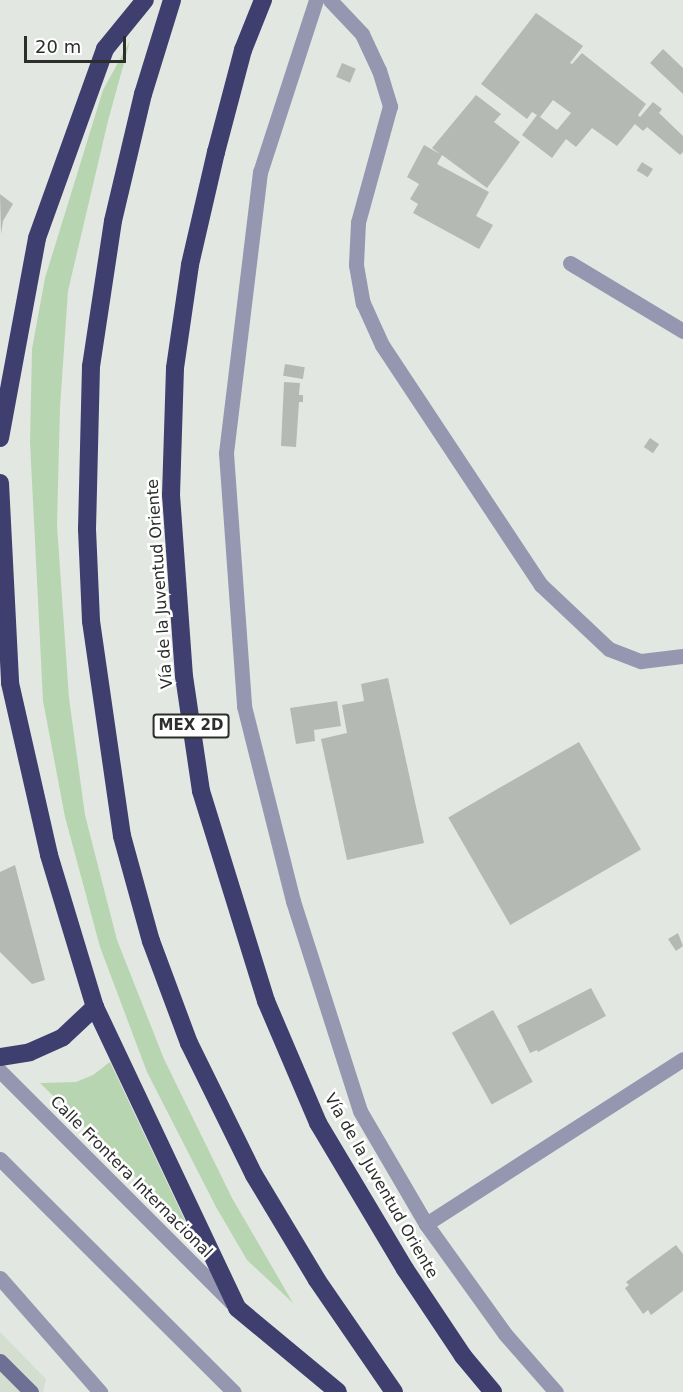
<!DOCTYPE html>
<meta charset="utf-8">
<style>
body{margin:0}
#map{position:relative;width:683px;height:1392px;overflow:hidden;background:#e2e8e1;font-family:"DejaVu Sans",sans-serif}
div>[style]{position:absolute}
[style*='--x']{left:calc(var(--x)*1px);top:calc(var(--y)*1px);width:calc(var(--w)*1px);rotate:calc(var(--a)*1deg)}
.built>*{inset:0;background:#d3ded1}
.green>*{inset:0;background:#b8d5b2}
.building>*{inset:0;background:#b4b9b3;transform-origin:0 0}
.lane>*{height:15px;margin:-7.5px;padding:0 7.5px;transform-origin:7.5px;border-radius:7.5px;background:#9597b0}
.street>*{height:15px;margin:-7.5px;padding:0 7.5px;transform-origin:7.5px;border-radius:7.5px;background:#9597b0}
.secondary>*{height:15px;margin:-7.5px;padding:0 7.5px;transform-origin:7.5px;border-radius:7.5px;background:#6f7095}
.highway>*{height:18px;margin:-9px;padding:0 9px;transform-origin:9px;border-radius:9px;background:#3e3e6f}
span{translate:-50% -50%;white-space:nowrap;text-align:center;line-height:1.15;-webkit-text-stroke:5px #fff;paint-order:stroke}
.shield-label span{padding:2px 4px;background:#fff;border:2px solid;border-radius:4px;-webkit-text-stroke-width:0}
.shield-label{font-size:15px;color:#2c2e2c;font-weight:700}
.street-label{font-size:16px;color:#2c2e2c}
.scale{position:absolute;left:24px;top:36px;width:102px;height:27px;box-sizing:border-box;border:3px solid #2c2e2c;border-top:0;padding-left:8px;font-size:18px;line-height:21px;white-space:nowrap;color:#2c2e2c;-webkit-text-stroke:4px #fff;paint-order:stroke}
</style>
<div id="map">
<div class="built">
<i style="clip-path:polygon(0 1332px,46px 1379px,43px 1392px,0 1392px)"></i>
</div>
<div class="green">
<i style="clip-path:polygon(130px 41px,108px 121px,68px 291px,60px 408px,57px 525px,69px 698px,85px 815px,117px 940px,164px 1059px,232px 1198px,293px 1303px,247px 1260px,216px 1207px,147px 1072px,100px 947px,65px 817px,43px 701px,30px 442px,32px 349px,45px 278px,103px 90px)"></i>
<i style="clip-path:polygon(110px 1062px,190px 1231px,40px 1083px,76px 1082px,93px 1075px)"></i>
</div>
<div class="building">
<i style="clip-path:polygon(evenodd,536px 13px,583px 46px,570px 63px,572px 64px,582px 53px,646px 104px,638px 115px,640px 117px,653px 102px,662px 109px,659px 113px,683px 136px,683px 152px,680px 155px,647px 127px,643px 131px,635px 124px,617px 146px,592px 128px,576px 147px,566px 139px,552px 158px,522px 135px,537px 115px,532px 112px,527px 119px,481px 84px,536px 13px,553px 100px,571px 113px,557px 130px,540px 117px,553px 100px)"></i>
<i style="clip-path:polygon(663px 49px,683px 68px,683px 94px,650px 63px)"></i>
<i style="left:342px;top:63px;width:15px;height:15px;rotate:23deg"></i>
<i style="clip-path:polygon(476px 95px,501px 114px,494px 122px,520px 142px,487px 188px,442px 155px,437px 164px,489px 192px,476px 216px,493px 225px,479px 249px,413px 213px,418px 204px,410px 199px,419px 184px,407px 177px,424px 145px,440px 154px,432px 148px)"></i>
<i style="left:642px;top:162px;width:13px;height:10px;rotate:32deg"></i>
<i style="clip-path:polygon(0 194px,13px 204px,3px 221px,1px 234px)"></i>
<i style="left:285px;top:364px;width:20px;height:12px;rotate:9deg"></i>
<i style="clip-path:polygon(284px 382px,300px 383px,299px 395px,303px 395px,303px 402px,299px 402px,296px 447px,281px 446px)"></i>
<i style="left:650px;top:438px;width:11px;height:11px;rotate:34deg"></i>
<i style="clip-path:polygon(388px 678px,424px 843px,347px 860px,321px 739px,347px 733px,342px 705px,364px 701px,361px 684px)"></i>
<i style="clip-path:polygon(337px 701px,341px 726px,314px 730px,315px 741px,296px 744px,290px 708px)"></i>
<i style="left:579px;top:742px;width:124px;height:151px;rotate:60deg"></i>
<i style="clip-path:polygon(15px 865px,45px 980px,32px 984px,0 952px,0 872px)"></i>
<i style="clip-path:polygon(678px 933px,683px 946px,676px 951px,668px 939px)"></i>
<i style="clip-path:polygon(591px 988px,606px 1016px,538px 1052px,537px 1050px,530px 1053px,517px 1026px)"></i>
<i style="left:493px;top:1010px;width:82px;height:47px;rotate:61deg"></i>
<i style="clip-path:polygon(676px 1245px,683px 1254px,683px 1291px,651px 1315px,648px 1310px,643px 1314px,625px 1288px,629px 1285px,626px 1282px)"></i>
</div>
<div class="lane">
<i style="--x:316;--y:0;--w:181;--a:108"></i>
<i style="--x:260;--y:172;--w:283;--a:96.9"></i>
<i style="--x:226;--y:453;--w:254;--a:85.9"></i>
<i style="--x:244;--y:706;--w:201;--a:75.9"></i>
<i style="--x:293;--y:901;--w:220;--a:72.3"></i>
<i style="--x:360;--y:1111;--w:131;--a:59.7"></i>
<i style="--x:426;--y:1224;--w:135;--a:54.3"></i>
<i style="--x:505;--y:1334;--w:77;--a:48.7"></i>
<i style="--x:330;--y:0;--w:47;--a:46.7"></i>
<i style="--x:362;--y:34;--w:40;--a:65"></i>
<i style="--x:379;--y:70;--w:38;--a:73"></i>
<i style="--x:390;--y:106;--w:120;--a:105.4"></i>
<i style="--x:358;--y:222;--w:43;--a:92.7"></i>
<i style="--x:356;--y:265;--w:39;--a:80"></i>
<i style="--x:363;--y:303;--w:46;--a:65.7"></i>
<i style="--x:382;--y:345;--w:288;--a:56.5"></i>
<i style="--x:541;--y:585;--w:93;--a:43.3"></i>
<i style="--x:609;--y:649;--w:34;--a:21"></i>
<i style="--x:641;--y:661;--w:42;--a:-6.8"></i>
<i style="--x:570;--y:263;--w:132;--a:31"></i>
<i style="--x:0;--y:1159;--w:330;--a:44.9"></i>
<i style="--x:426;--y:1224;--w:305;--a:-32.7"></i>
<i style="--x:0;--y:1278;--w:152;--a:48.7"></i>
</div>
<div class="street">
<i style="--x:0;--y:1071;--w:327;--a:45"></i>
</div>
<div class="secondary">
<i style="--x:0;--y:1361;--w:44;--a:45"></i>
</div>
<div class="highway">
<i style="--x:172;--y:0;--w:98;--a:107.1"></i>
<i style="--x:143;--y:94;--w:130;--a:103.3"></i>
<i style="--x:113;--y:221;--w:147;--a:98.6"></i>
<i style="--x:91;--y:366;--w:163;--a:91.4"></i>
<i style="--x:87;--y:529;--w:92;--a:87.5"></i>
<i style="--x:91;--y:621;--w:217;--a:81.8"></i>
<i style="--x:122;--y:836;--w:109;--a:74.6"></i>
<i style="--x:151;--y:941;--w:109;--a:69.6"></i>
<i style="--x:189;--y:1043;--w:147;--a:63.8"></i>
<i style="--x:254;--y:1175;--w:122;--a:59"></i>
<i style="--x:317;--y:1280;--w:136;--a:55.5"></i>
<i style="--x:263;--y:0;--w:54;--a:111.8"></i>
<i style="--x:243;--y:50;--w:106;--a:104.8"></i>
<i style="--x:216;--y:152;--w:116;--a:103"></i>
<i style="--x:190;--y:265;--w:104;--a:98.3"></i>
<i style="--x:175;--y:368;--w:127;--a:91.8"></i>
<i style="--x:171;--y:495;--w:181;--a:85.9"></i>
<i style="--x:184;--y:676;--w:116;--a:81.6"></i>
<i style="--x:201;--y:791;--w:220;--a:72.8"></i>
<i style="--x:266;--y:1001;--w:133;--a:66.9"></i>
<i style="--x:318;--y:1123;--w:170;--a:59.2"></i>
<i style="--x:405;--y:1269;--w:105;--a:56.3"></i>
<i style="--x:463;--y:1356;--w:47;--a:50.2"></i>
<i style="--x:0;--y:438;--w:203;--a:-79.5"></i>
<i style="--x:37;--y:238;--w:201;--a:-70.2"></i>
<i style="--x:105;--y:49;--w:63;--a:-50.8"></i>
<i style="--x:0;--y:483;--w:200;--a:87.1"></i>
<i style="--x:10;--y:683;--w:176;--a:77.2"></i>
<i style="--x:49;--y:855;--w:159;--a:73.2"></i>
<i style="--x:95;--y:1007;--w:333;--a:64.7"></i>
<i style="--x:237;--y:1308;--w:131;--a:39.7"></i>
<i style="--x:0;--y:1057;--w:30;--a:-9"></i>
<i style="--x:30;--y:1052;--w:36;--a:-24"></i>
<i style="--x:63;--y:1037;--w:44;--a:-43.2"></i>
</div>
<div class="shield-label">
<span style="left:191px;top:726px">MEX 2D</span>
</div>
<div class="street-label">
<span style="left:160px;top:584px;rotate:-94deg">Vía de la Juventud Oriente</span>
<span style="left:131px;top:1177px;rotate:45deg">Calle Frontera Internacional</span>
<span style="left:381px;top:1186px;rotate:60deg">Vía de la Juventud Oriente</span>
</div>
<div class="scale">20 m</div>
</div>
